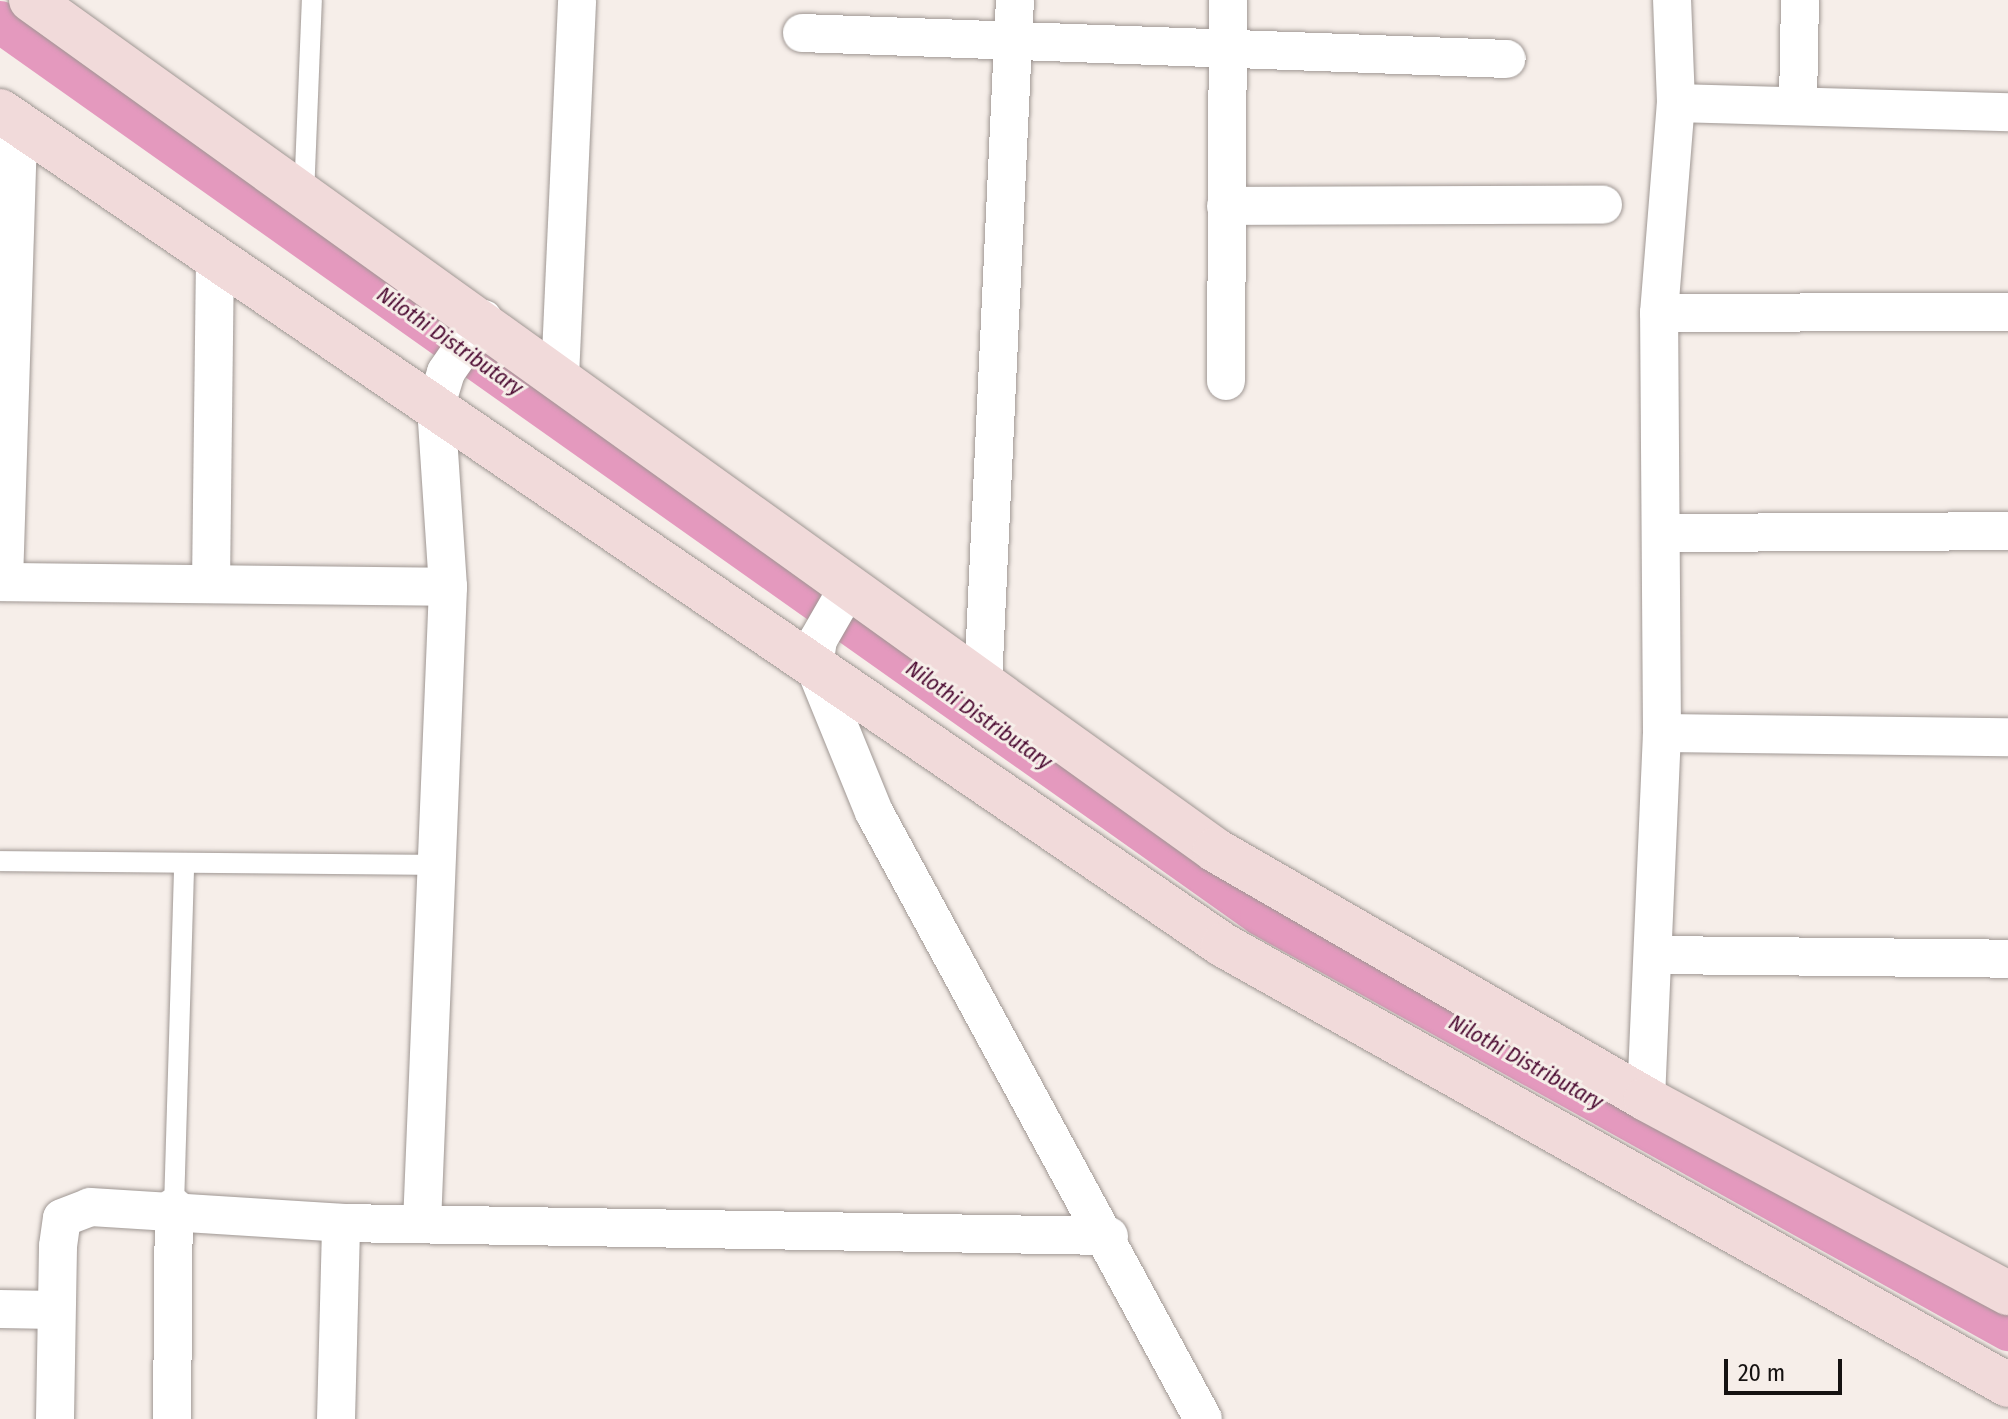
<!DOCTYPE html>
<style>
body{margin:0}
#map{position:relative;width:2008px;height:1419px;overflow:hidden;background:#f6eee9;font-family:"Fira Sans Condensed",sans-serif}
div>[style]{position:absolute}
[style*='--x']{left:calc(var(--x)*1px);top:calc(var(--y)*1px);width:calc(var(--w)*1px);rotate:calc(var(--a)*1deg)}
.canal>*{height:42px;margin:-21px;padding:0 21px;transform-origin:21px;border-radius:21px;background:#e499be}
.roads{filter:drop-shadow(0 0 2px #9f9793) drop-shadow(0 0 2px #9f9793)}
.lane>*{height:20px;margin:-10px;padding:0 10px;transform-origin:10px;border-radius:10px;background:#fff}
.street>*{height:38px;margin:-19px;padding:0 19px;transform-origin:19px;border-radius:19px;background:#fff}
.secondary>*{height:44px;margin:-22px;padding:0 22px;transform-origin:22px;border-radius:22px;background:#f1dada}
span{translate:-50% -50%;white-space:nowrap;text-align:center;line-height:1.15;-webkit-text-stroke:6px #f6eee9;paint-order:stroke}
.water-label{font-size:22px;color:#4c0b32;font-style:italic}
.scale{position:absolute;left:1724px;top:1359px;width:118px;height:36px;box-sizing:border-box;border:4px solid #151211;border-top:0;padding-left:10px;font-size:24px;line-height:28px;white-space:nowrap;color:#151211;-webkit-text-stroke:6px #f6eee9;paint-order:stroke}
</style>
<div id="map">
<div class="canal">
<i style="--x:0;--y:22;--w:1545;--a:35.3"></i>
<i style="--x:1261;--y:915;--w:855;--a:29.05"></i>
</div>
<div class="roads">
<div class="lane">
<i style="--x:304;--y:196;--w:196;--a:-87.7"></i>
<i style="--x:0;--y:861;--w:437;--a:0.5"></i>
<i style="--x:174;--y:1207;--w:344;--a:-88.3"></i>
</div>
<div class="street">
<i style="--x:802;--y:33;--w:705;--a:2.11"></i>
<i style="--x:1676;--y:103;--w:332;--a:1.6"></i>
<i style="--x:1798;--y:103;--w:103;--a:-88.9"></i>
<i style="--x:1226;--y:206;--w:377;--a:-0.2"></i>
<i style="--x:1659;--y:313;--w:349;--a:-0.2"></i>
<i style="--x:560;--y:377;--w:377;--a:-87.4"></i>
<i style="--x:1226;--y:381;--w:381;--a:-89.7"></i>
<i style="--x:1664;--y:533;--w:344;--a:-0.3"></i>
<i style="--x:0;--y:582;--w:448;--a:0.6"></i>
<i style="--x:4;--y:582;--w:458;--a:-88.2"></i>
<i style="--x:211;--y:584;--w:327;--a:-89.3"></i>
<i style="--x:849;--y:586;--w:62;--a:119.9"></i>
<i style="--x:818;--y:640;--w:25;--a:99"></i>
<i style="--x:814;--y:665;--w:159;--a:67.8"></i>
<i style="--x:874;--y:812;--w:690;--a:61.54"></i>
<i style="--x:983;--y:683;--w:684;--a:-87.32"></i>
<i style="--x:1662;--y:733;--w:346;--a:0.7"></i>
<i style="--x:1655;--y:955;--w:353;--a:0.6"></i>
<i style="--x:1646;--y:1099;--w:366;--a:-87.5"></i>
<i style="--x:1662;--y:733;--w:420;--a:-90.4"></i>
<i style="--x:1659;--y:313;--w:211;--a:-85.4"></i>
<i style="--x:1676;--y:103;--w:103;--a:-92.2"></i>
<i style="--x:422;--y:1224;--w:638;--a:-87.66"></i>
<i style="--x:448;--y:587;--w:182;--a:-93.8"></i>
<i style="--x:436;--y:405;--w:34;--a:-73"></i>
<i style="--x:446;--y:372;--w:65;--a:-55.1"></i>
<i style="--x:0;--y:1309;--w:56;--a:1"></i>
<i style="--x:55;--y:1419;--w:173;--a:-89"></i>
<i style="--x:58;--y:1246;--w:28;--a:-82"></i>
<i style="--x:62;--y:1218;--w:30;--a:-21"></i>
<i style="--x:90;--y:1207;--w:252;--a:3.6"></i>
<i style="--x:341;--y:1223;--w:768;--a:0.97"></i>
<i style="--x:172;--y:1419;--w:212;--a:-89.5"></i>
<i style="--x:336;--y:1419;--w:196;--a:-88.5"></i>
</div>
<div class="secondary">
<i style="--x:31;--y:0;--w:1458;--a:35.67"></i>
<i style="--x:1215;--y:850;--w:498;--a:30"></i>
<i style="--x:1646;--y:1099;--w:411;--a:28.2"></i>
<i style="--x:0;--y:111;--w:1480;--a:34.29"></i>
<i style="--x:1223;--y:945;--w:900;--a:29.27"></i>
</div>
</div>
<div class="water-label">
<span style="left:450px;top:341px;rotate:35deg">Nilothi Distributary</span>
<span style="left:979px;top:715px;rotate:35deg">Nilothi Distributary</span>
<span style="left:1526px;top:1062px;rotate:29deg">Nilothi Distributary</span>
</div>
<div class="scale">20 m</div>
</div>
